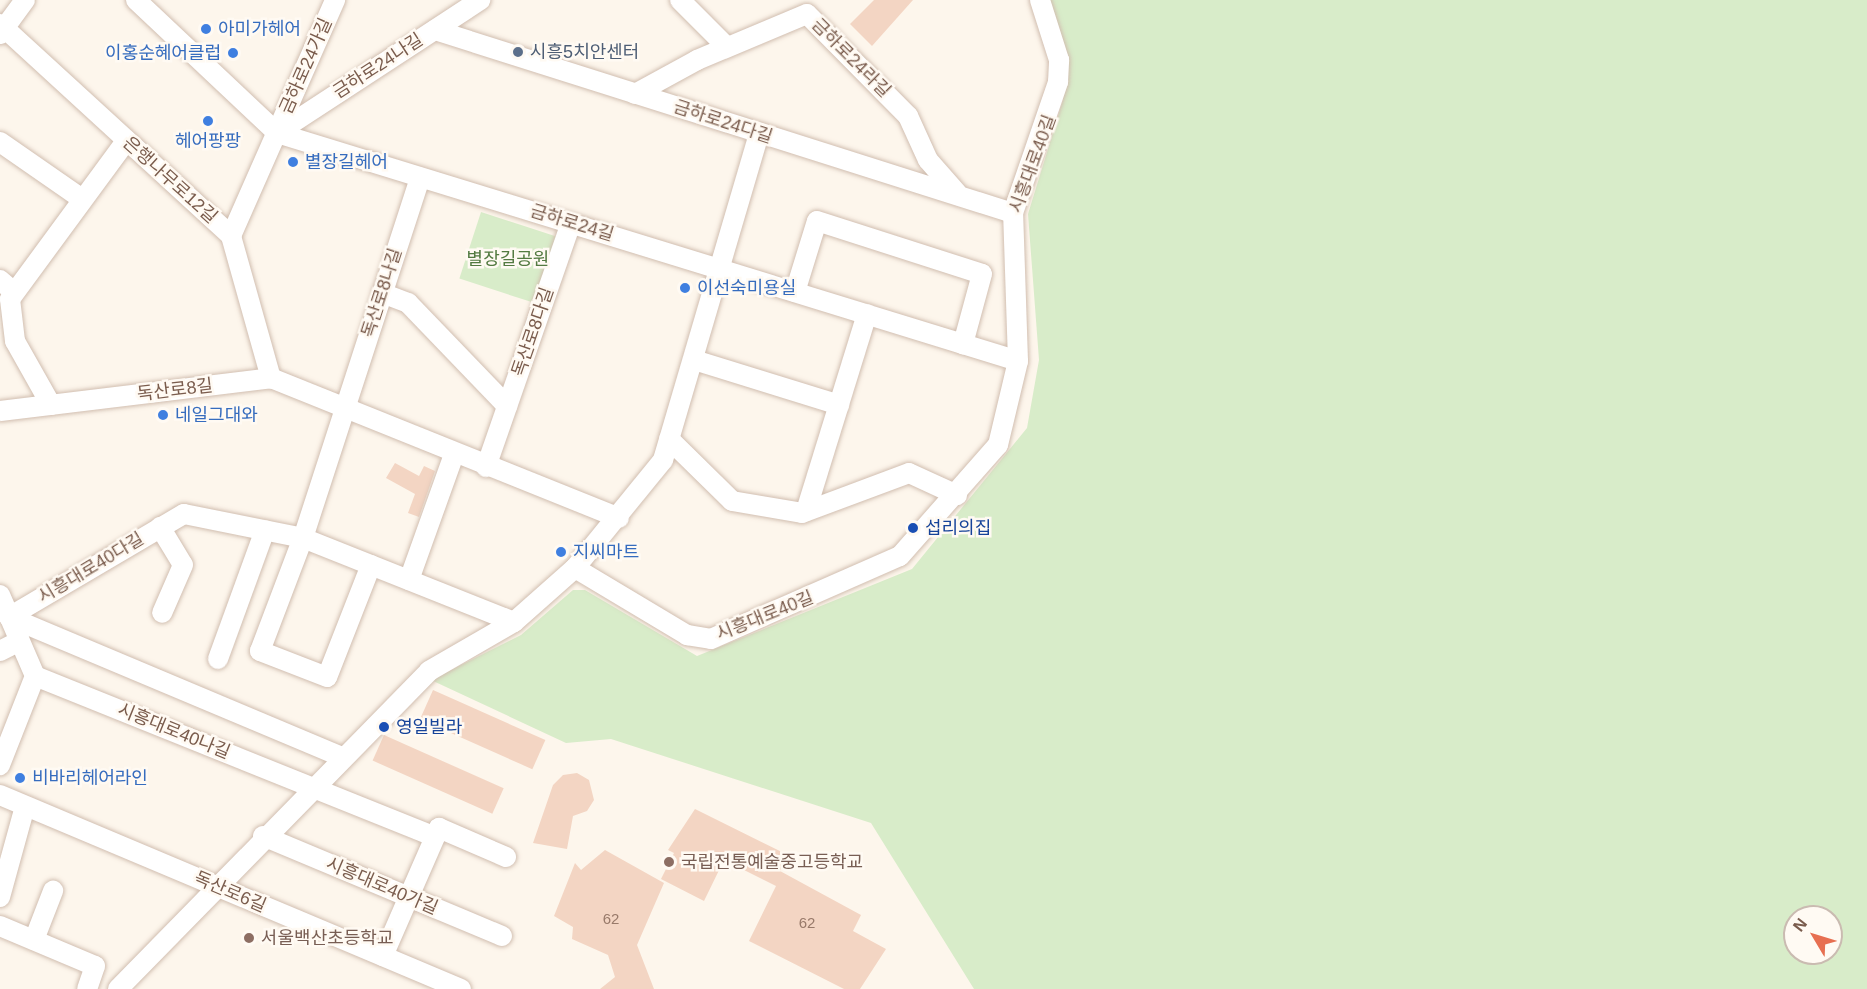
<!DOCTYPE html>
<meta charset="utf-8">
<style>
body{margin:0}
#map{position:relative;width:1867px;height:989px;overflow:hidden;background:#fdf6ec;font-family:Arial,"Noto Sans KR",sans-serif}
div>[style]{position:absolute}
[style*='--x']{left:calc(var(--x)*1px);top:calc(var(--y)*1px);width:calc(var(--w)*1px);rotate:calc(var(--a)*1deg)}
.green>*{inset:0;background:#d8ecc9;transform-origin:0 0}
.building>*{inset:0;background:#f3d5c3;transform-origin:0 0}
.roads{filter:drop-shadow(0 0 2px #d1beb0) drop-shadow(0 0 2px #d1beb0)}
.minor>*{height:20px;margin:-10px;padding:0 10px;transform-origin:10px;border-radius:10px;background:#fff}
.dots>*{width:16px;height:16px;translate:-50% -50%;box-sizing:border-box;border:3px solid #fffaf3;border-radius:50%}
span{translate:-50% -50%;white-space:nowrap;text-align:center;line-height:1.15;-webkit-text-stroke:5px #fffaf3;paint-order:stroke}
.number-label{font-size:15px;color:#987a6a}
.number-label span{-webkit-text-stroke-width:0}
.shop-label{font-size:18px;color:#366cbe}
.left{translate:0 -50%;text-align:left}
.right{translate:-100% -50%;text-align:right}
.service-label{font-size:18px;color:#4e5e75}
.street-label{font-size:18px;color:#7a5c4d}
.park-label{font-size:18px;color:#537a41}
.transit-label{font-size:18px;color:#164399}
.education-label{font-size:18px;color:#785e54}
.north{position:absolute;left:1783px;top:905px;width:60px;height:60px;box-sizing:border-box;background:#fffaf3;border:2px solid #cabbb1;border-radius:50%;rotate:308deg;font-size:16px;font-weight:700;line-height:24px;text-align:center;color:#7a5c4d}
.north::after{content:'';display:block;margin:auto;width:21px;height:27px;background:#e76f51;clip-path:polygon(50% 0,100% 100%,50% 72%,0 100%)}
</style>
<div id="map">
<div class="green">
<i style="clip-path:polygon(evenodd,1048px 0,1867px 0,1867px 989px,974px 989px,871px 823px,611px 739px,566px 743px,431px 680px,521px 635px,573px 590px,585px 590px,697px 656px,912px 569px,1027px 428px,1039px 360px,1028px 214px,1063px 100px,1066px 62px,1048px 0,1795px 917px,1831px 917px,1831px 953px,1795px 953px,1795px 917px)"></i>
<i style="left:481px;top:212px;width:80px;height:70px;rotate:18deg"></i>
</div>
<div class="building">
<i style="clip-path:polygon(874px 0,913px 0,872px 46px,850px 24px)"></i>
<i style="clip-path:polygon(395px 463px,419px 476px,424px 466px,435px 471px,419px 517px,408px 513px,415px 494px,386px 478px)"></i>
<i style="left:433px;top:690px;width:123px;height:32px;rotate:24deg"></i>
<i style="left:384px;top:735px;width:131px;height:28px;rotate:24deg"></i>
<i style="clip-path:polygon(577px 773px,589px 780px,594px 800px,587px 811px,573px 816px,567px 849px,533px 843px,553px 785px,563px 775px)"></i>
<i style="clip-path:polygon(695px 809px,788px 855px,780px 871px,861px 915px,853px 931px,886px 949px,860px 989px,844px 989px,749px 941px,776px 886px,724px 860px,704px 901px,661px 879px,674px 853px,668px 850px)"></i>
<i style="clip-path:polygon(605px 850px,664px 883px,637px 945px,654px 989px,600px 989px,615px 977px,608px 955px,572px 939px,573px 927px,554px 916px,575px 863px,581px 870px)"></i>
</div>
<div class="roads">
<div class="minor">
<i style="--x:136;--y:0;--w:194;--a:43.3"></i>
<i style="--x:277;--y:133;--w:775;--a:17.1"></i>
<i style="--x:680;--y:0;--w:66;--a:45"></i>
<i style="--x:0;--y:24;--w:314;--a:42.5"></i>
<i style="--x:231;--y:236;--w:148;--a:74.3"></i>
<i style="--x:435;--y:30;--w:606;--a:17.57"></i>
<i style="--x:0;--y:34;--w:42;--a:-53.7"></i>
<i style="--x:635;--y:94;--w:71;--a:-28.7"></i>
<i style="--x:697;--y:60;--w:119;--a:-22.7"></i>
<i style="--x:807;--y:14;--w:144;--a:45.3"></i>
<i style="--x:908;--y:116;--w:48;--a:65.6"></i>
<i style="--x:928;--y:160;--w:44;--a:48.7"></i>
<i style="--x:277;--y:133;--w:243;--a:-33.2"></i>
<i style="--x:0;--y:142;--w:100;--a:34.8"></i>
<i style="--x:231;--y:236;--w:258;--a:-66.2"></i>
<i style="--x:0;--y:280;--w:18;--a:41"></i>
<i style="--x:795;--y:292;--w:74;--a:-72.8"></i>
<i style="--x:817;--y:221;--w:173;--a:17.8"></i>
<i style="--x:982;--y:274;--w:73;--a:105.2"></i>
<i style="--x:382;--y:293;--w:28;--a:21"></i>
<i style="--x:408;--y:303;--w:143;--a:46.1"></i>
<i style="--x:694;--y:360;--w:152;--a:17.2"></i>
<i style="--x:51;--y:405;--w:73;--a:-119.4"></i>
<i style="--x:15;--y:341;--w:42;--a:-96.8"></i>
<i style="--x:10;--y:299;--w:197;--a:-53.7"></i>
<i style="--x:0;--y:411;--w:273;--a:-6.9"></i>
<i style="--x:271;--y:378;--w:375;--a:21.9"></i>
<i style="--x:669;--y:439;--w:88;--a:44.5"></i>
<i style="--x:732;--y:501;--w:71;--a:9.7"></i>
<i style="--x:802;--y:513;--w:114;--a:-20.5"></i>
<i style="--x:909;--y:473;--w:53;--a:24.6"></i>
<i style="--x:486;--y:467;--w:258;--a:-70.8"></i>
<i style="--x:806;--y:511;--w:206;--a:-72.8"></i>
<i style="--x:160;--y:527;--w:44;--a:58.8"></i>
<i style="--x:183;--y:565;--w:52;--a:113.6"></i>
<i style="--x:371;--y:565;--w:120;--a:111.4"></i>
<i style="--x:327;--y:677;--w:72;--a:-158.8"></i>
<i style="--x:260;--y:651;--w:121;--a:-69.2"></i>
<i style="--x:303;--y:538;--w:379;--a:-72"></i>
<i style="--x:575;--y:568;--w:139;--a:-50.8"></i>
<i style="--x:663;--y:460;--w:341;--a:-73.6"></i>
<i style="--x:409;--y:580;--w:134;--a:-70.3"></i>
<i style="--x:0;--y:595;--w:88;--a:66.6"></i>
<i style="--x:35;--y:676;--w:96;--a:111.5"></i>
<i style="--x:9;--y:617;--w:203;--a:-30.5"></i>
<i style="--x:184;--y:514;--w:121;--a:11.4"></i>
<i style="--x:303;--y:538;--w:227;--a:21.7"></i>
<i style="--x:9;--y:617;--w:361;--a:22.8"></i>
<i style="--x:0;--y:651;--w:22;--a:-27"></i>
<i style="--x:218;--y:659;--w:137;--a:-70"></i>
<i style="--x:35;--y:676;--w:431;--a:21.9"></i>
<i style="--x:0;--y:795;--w:500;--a:22.82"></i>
<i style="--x:263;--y:836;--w:259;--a:22.7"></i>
<i style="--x:0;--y:897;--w:94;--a:-74.6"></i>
<i style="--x:0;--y:926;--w:103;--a:22.8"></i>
<i style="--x:95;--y:966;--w:24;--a:109"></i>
<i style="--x:34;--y:940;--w:53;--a:-68.8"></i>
<i style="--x:383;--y:956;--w:140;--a:-66.4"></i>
<i style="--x:439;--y:828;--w:73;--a:23.4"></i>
<i style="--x:118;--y:989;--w:445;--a:-45.6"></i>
<i style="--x:429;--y:671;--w:98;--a:-30"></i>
<i style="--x:514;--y:622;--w:81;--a:-41.5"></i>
<i style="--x:575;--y:568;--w:131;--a:30.9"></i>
<i style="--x:687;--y:635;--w:24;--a:9"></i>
<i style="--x:711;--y:639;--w:206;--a:-23.7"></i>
<i style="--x:900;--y:556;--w:148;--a:-48.6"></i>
<i style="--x:998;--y:445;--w:86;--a:-76.6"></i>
<i style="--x:1018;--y:361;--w:148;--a:-91.9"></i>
<i style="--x:1013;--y:213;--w:139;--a:-71"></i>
<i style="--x:1058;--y:82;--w:22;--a:-87"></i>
<i style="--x:1059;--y:60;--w:63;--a:-107.6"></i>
</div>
</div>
<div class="dots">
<i style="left:206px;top:29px;background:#3f7fe0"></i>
<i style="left:518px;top:52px;background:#5c6f8a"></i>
<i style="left:233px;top:53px;background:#3f7fe0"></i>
<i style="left:208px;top:121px;background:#3f7fe0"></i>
<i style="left:293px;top:162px;background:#3f7fe0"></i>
<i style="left:685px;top:288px;background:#3f7fe0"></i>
<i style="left:163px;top:415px;background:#3f7fe0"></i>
<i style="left:913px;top:528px;background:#1a4fb4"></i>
<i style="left:561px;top:552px;background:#3f7fe0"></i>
<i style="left:384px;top:727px;background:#1a4fb4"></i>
<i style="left:20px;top:778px;background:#3f7fe0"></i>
<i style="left:669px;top:862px;background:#8d6e63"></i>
<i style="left:249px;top:938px;background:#8d6e63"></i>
</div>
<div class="number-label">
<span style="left:611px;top:919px">62</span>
<span style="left:807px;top:923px">62</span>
</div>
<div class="shop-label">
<span class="left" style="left:218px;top:29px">아미가헤어</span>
<span class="right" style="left:221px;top:53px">이홍순혜어클럽</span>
<span style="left:208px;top:141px">헤어팡팡</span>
<span class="left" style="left:305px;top:162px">별장길헤어</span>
<span class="left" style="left:697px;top:288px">이선숙미용실</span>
<span class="left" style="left:175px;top:415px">네일그대와</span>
<span class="left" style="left:573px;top:552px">지씨마트</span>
<span class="left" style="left:32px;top:778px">비바리헤어라인</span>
</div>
<div class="service-label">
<span class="left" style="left:530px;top:52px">시흥5치안센터</span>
</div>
<div class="street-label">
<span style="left:851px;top:58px;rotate:45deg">금하로24라길</span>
<span style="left:306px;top:66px;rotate:-66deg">금하로24가길</span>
<span style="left:378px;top:66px;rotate:-33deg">금하로24나길</span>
<span style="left:723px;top:122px;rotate:18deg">금하로24다길</span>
<span style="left:1033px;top:164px;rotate:-70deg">시흥대로40길</span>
<span style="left:170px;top:180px;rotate:42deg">은행나무로12길</span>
<span style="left:572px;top:223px;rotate:17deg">금하로24길</span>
<span style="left:382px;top:293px;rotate:-72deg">독산로8나길</span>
<span style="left:533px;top:332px;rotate:-71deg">독산로8다길</span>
<span style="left:175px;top:390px;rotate:-7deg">독산로8길</span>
<span style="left:91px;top:568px;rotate:-31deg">시흥대로40다길</span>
<span style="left:765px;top:616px;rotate:-22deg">시흥대로40길</span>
<span style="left:174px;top:731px;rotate:22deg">시흥대로40나길</span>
<span style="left:382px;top:886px;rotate:23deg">시흥대로40가길</span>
<span style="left:230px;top:892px;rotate:23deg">독산로6길</span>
</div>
<div class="park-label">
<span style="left:508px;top:259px">별장길공원</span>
</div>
<div class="transit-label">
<span class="left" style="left:925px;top:528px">섭리의집</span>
<span class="left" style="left:396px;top:727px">영일빌라</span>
</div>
<div class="education-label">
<span class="left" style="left:681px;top:862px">국립전통예술중고등학교</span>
<span class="left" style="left:261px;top:938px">서울백산초등학교</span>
</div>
<div class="north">N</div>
</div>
